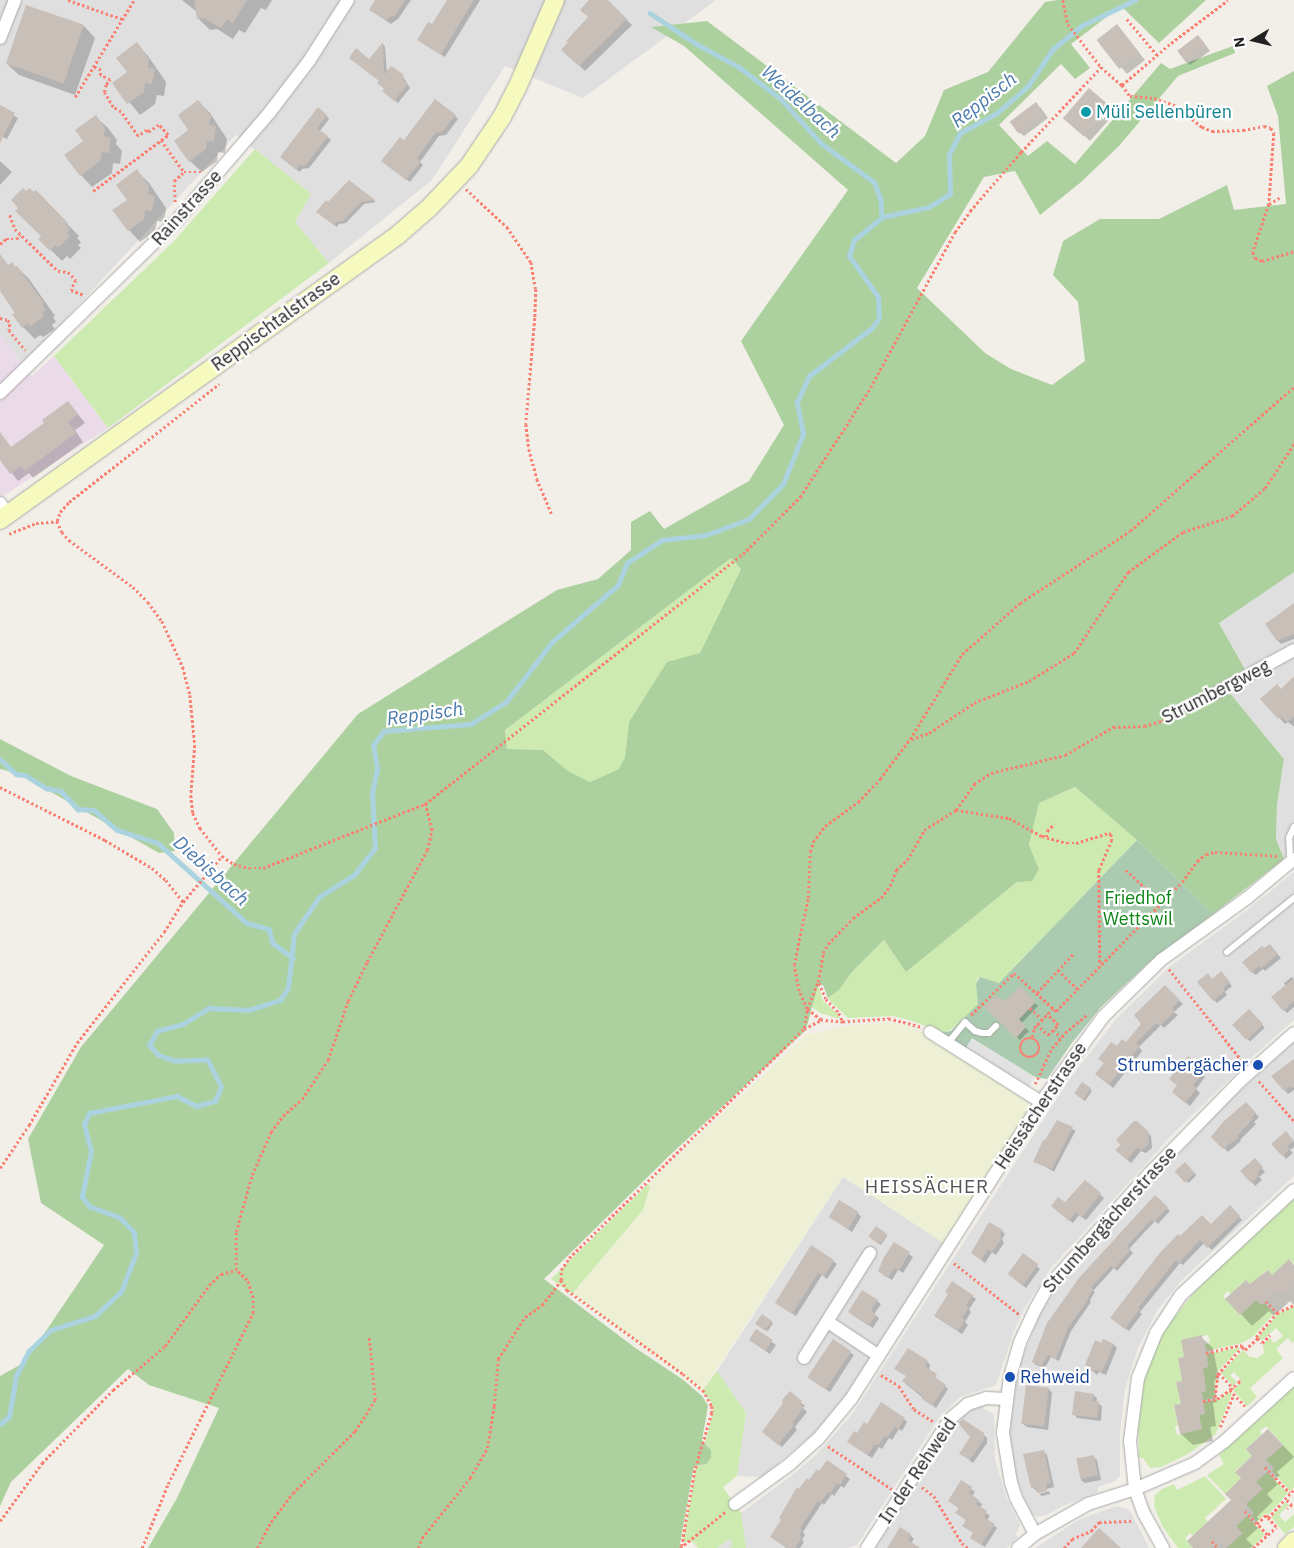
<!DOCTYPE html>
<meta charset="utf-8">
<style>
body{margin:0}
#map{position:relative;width:1294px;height:1548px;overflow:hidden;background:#f2efe9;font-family:"IBM Plex Sans",sans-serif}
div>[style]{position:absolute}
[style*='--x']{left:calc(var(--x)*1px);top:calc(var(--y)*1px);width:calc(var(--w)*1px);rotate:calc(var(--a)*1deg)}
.residential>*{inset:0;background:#e0dfdf}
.industrial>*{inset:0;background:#ebdbe8}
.farmland>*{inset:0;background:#eef0d5}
.grass>*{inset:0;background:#cdebb0}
.forest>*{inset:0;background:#add19e}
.cemetery>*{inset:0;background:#aacbaf}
.parking>*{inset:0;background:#e2e2e2;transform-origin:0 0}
.shadow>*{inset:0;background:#0003;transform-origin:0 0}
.stream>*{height:4.5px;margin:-2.25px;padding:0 2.25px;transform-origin:2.25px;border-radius:2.25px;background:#aad3df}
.building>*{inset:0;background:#c7bfb8;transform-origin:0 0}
.path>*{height:2.5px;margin-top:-1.25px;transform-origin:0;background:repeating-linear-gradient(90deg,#fa8072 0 2.5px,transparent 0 5px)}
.path>.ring{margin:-1.25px;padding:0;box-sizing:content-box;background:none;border:2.5px solid #fa8072;border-radius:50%}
.roads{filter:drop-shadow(0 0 1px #a9a9a9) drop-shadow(0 0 1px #a9a9a9)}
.lane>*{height:6px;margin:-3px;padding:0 3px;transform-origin:3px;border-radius:3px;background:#fff}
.street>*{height:12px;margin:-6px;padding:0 6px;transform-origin:6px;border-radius:6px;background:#fff}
.secondary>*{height:18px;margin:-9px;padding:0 9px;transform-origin:9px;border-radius:9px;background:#f7fabf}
.dots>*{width:14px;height:14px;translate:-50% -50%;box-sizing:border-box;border:2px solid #fff;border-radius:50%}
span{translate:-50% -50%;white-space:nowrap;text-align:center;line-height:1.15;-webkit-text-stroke:4.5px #fff;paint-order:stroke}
.culture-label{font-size:18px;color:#0d838f}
.left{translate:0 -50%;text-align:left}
.street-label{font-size:18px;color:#222}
.park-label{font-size:18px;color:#0c8416}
.transit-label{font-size:18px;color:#164399}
.right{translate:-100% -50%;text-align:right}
.water-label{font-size:19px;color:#4a7aab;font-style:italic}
.neighbourhood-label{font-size:19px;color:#555;letter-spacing:1px}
.north{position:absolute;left:1229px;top:15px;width:50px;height:50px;-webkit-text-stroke:4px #fff;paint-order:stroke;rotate:261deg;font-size:14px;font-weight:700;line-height:20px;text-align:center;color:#222}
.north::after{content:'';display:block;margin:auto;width:18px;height:22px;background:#222;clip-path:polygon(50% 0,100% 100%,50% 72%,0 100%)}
</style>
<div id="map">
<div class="residential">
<i style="clip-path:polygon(0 0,716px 0,583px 98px,505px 66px,432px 180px,329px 263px,295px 222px,311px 194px,236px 135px,22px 366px,0 335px)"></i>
<i style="clip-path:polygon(1294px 572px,1294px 645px,1248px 669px,1244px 668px,1219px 622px)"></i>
<i style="clip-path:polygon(1294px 657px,1294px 850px,1284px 859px,1276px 839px,1277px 805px,1284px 759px,1229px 692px)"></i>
<i style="clip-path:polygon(1294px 872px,1294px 1020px,1250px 1059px,1173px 1134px,1050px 1269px,1024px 1309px,1014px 1331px,996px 1385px,960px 1397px,940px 1416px,857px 1545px,847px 1548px,698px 1548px,737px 1507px,741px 1513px,791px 1476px,817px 1454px,853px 1413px,1071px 1077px,1116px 1019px,1169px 967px,1242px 914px)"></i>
<i style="clip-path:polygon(1294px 1042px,1294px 1176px,1182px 1280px,1157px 1311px,1138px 1348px,1125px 1389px,1120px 1433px,1120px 1476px,1115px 1481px,1098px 1487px,1098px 1492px,1063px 1506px,1047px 1515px,1037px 1517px,1032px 1514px,1019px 1486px,1011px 1454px,1010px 1426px,1012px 1397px,1019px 1366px,1041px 1311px,1060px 1283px,1137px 1198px,1226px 1104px)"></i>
<i style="clip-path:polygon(843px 1177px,944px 1243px,846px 1395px,819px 1429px,762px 1477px,737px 1476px,746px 1413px,717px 1371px)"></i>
<i style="clip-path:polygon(983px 1405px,984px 1409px,994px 1414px,995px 1459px,1006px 1497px,1020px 1525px,1016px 1535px,1018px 1537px,1007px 1548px,875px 1548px,958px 1420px,970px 1410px)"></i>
<i style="clip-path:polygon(1116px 1506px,1128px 1509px,1132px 1514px,1149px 1548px,1035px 1548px,1080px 1519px)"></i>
</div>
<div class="industrial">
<i style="clip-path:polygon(0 335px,32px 376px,54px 356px,108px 428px,0 498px)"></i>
</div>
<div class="farmland">
<i style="clip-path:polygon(890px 1022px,906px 1025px,927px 1034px,1028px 1101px,1029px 1105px,1029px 1109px,944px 1243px,843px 1177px,702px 1391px,572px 1294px,643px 1211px,650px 1187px,648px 1184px,806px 1035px,852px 1025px)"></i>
</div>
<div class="grass">
<i style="clip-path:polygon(255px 149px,311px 194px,295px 222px,329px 263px,108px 428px,54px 356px,174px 241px)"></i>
<i style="clip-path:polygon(731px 558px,741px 569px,700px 653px,667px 663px,629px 722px,625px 757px,619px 769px,590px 782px,568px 771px,543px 750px,507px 749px,505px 730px)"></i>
<i style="clip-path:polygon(1075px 787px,1137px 840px,999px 983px,979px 977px,977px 979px,979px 1003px,959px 1024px,945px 1033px,909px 1020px,893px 1016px,848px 1018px,830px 1001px,828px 998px,839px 990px,852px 972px,884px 940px,906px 972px,1017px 882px,1039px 869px,1029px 845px,1039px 803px)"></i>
<i style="clip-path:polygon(818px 985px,823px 1001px,838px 1014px,840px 1019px,820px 1013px,811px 1006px)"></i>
<i style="clip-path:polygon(648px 1184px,650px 1187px,643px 1210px,572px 1294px,551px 1279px)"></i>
<i style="clip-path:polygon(1294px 1198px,1294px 1264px,1289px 1259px,1272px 1275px,1267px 1270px,1251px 1285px,1246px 1280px,1231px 1294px,1228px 1291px,1223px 1296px,1240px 1315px,1256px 1300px,1261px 1305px,1264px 1303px,1274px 1313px,1254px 1336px,1242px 1343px,1206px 1351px,1205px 1344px,1210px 1343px,1208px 1335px,1181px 1340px,1184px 1357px,1178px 1358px,1182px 1381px,1176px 1382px,1181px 1404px,1174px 1406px,1178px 1425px,1175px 1427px,1177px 1435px,1202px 1429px,1199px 1415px,1205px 1414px,1203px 1402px,1217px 1400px,1230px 1392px,1232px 1394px,1215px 1435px,1188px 1454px,1161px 1467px,1150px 1468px,1143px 1458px,1139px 1458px,1138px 1412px,1144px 1380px,1155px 1349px,1167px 1326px,1198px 1288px)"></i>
<i style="clip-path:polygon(1294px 1306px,1294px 1341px,1292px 1343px,1288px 1338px,1276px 1349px,1283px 1358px,1250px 1388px,1257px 1397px,1247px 1406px,1233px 1390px,1242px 1381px,1234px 1372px,1230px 1375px,1237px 1382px,1233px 1386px,1221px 1373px,1243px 1350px,1250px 1357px,1257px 1358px,1264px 1353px,1263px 1344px,1270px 1338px,1274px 1343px,1283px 1336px,1276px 1328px,1262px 1340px,1258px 1337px,1278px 1314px)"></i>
<i style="clip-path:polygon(1241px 1347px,1217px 1372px,1214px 1398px,1203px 1400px,1201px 1392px,1206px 1391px,1203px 1368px,1208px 1367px,1207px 1354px)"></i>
<i style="clip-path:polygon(717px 1371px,746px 1413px,737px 1476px,723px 1487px,741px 1513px,746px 1548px,730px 1548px,733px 1544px,729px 1539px,717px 1548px,698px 1548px,692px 1542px,683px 1542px,696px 1466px,706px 1464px,711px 1450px,705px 1442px,713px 1413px,712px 1403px,702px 1391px)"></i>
<i style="clip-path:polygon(1294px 1386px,1294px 1487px,1290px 1491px,1272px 1471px,1274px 1468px,1266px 1460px,1283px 1445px,1266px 1426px,1260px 1431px,1262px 1434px,1246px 1449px,1252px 1456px,1235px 1471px,1241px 1478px,1225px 1494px,1207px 1475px,1224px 1464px,1219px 1455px)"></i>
<i style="clip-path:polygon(1267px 1472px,1288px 1493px,1268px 1515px,1266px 1513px,1257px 1522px,1251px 1516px,1254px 1513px,1246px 1504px,1262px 1489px,1256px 1482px)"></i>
<i style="clip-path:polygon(1205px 1476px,1226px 1499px,1205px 1518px,1208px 1522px,1193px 1536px,1190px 1533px,1185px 1538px,1193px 1548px,1178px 1548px,1163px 1527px,1156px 1511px,1154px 1505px,1155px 1495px,1162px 1489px,1174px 1484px,1177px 1490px)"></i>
<i style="clip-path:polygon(1286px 1502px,1289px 1505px,1279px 1515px,1285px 1522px,1294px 1514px,1294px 1527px,1285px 1534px,1271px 1517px)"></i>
<i style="clip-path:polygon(1247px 1516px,1265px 1535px,1251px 1548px,1226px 1548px,1242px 1534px,1236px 1526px)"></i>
</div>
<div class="forest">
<i style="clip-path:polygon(evenodd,1058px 0,1206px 0,1159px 43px,1121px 6px,1071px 44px,1090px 68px,1075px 79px,1061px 64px,999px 125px,1028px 156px,1047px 141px,1075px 164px,1161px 63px,1170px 69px,1233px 46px,1235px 53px,1178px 76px,1119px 146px,1080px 183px,1040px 215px,1015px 171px,984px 177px,917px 288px,985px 353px,1011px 369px,1052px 385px,1085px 361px,1078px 302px,1053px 275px,1063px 241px,1100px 219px,1159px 219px,1227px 185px,1234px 210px,1286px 204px,1278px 116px,1267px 86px,1294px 71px,1294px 572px,1219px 623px,1247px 673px,1229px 692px,1284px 759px,1277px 805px,1276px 839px,1284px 859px,1213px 914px,1137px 840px,1075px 787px,1039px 803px,1029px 845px,1039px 869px,1032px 881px,1017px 882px,906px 972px,884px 940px,852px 972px,839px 990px,828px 998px,823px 985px,818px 985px,806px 1030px,671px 1154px,544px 1279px,634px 1347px,682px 1379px,702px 1396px,708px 1406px,702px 1440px,711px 1450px,711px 1458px,706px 1464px,694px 1466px,680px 1544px,683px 1548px,148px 1548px,177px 1498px,219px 1408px,149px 1385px,128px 1369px,11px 1482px,0 1506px,0 1376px,25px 1362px,104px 1245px,41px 1203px,28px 1139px,81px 1047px,358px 714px,557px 590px,598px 579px,631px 550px,631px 522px,650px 511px,664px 529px,749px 481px,784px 425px,741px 341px,848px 190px,684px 46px,651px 27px,707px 21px,896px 163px,925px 136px,944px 90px,988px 72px,1045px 2px,1058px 0,731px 558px,741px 569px,700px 653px,667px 662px,629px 722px,625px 757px,619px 769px,590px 782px,568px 771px,543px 750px,507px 749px,505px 730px,731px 558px)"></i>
<i style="clip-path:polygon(0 739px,71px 776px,157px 809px,174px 833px,175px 851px,159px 853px,19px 774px,0 769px)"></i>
</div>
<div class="cemetery">
<i style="clip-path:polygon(1137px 840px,1213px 914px,1146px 965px,1101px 1007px,1071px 1044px,1047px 1079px,1035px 1077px,973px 1039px,967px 1048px,939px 1033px,951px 1031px,978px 1004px,976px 984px,980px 977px,999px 983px)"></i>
</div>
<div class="parking">
<i style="left:972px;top:1038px;width:74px;height:11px;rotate:32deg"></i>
</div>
<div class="shadow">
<i style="clip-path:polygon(182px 0,272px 0,266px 10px,261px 8px,245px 33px,239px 30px,233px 39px,217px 29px,210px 30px,198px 18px,197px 12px)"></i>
<i style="clip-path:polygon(376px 0,411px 0,398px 19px,391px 24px,370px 10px)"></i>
<i style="clip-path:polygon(448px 0,480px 0,445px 57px,422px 43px)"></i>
<i style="clip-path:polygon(591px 0,606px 0,632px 25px,585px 71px,563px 50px,590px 18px)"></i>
<i style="clip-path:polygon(84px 26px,95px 38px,75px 95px,19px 75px,7px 64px)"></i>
<i style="clip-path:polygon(1122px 32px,1145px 60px,1127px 74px,1099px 40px)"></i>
<i style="clip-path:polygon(1202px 40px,1210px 51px,1190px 65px,1187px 62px)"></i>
<i style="clip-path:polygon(137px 44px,148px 56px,166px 82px,164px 96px,157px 95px,155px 104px,140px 115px,114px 84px,128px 73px)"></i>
<i style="clip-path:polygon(383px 44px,385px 47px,387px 73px,402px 75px,410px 88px,398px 103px,387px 94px,380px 81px)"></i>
<i style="clip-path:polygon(1089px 90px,1115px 113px,1090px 141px,1070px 123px)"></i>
<i style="clip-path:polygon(198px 101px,210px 113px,227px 139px,225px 153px,218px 152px,217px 161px,202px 172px,190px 161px,190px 130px)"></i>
<i style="clip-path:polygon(0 107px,18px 118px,7px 139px,0 136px)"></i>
<i style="clip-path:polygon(1040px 107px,1048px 118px,1024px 136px,1020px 133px)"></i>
<i style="clip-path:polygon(326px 115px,329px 119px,320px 131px,331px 140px,309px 168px,302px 169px,300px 172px,284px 160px)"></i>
<i style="clip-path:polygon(455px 116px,458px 119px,446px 135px,439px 136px,436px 140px,420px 162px,423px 165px,410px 182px,386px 164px,404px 141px)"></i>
<i style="clip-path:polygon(96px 117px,108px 128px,117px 140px,116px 144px,122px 151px,120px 164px,113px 163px,112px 173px,92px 187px,81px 175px,85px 142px)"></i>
<i style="clip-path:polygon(0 161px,12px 172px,0 185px)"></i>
<i style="clip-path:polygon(137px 171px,149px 183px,166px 208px,164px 222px,157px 221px,155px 231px,140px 242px,129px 230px,128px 200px)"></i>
<i style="clip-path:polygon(349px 182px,376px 202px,364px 204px,346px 223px,339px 224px,337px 227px,321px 215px)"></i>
<i style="clip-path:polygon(36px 192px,79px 236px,77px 238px,81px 242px,78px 245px,81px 248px,70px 259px,67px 256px,62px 261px,40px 239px,42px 237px,26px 193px)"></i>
<i style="clip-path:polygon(8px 266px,17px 267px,29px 279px,55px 316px,53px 317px,56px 322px,52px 325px,55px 329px,43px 337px,40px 335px,35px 339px,23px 327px,17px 313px,0 289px,0 267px)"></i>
<i style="clip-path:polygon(68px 402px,85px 423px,75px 430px,83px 442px,33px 478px,29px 473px,18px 481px,0 458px,0 447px,12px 448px,46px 423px)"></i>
<i style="clip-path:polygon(1294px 603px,1294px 639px,1281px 644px,1278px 641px)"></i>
<i style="clip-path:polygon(1294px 678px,1294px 726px,1293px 726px,1288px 722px,1285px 724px,1262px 699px,1281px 690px)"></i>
<i style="clip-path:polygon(1273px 949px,1281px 958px,1265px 971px,1263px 969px,1256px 975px,1252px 972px,1264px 950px)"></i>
<i style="clip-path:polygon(1224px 976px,1232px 986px,1225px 992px,1227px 995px,1217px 1003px,1214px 1000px,1212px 980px)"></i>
<i style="clip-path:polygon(1292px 977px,1294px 979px,1294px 1007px,1287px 1013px,1284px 1010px,1286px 986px,1284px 983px)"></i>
<i style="clip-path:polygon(1165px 987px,1183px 1004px,1174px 1012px,1178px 1015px,1164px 1028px,1161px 1025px,1139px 1047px,1142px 1051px,1113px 1088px,1100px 1077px,1142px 1024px)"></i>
<i style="clip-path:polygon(1020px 988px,1038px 1006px,1021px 1024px,1029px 1031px,1020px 1040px,986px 1007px,1005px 1003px)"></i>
<i style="left:1249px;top:1011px;width:23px;height:20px;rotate:47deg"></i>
<i style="clip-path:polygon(1294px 1060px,1294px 1090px,1288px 1094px,1273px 1076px)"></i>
<i style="clip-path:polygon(1195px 1063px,1199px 1067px,1197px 1069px,1205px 1077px,1196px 1089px,1200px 1093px,1190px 1106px,1177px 1096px)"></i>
<i style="clip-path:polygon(1082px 1084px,1092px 1091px,1085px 1101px,1077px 1095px)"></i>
<i style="clip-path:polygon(1246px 1104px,1259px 1117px,1254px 1122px,1256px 1124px,1240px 1140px,1241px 1141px,1228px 1152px,1213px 1137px)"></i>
<i style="left:1057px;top:1121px;width:21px;height:46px;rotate:28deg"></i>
<i style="clip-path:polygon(1137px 1122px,1151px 1136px,1152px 1148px,1146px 1153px,1141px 1151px,1131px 1163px,1117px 1150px)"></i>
<i style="clip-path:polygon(1286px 1133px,1294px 1142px,1294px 1147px,1290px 1150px,1293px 1153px,1286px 1159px,1283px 1155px)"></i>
<i style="clip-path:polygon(1255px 1160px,1265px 1172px,1259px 1177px,1262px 1180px,1255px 1186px,1252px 1182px)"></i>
<i style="left:1185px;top:1164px;width:16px;height:11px;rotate:45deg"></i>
<i style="clip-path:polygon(1085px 1182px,1104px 1198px,1086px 1220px,1079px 1215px,1073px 1223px,1056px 1209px,1065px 1204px)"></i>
<i style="clip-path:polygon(1155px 1196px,1170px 1211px,1158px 1224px,1155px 1221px,1129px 1249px,1133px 1253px,1117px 1271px,1114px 1268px,1093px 1291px,1095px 1292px,1090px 1300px,1091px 1302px,1071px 1331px,1059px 1361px,1051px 1357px,1045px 1368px,1036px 1365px,1033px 1362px)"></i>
<i style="clip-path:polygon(1230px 1207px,1242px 1220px,1212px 1250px,1204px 1243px,1183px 1265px,1180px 1263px,1140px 1312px,1142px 1314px,1129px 1331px,1115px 1321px,1180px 1238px,1211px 1225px)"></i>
<i style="clip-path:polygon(858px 1213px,861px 1217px,852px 1232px,830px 1217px)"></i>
<i style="clip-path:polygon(1002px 1231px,1005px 1234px,1002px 1239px,1004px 1243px,996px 1255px,992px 1252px,985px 1263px,973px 1253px)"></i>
<i style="clip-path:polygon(886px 1234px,887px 1236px,881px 1245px,872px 1238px)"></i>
<i style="clip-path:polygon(894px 1244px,913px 1257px,903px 1273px,898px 1270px,892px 1280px,883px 1275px)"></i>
<i style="clip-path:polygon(1023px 1255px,1040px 1269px,1026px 1288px,1013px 1278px)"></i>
<i style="clip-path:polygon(833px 1261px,837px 1264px,827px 1279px,822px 1275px,796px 1316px,777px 1303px)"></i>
<i style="clip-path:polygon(1294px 1266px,1294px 1305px,1290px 1301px,1274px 1316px,1269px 1311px,1252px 1326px,1227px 1299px)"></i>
<i style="clip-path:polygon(972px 1296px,976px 1299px,969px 1309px,971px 1312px,965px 1322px,968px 1325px,962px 1334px,939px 1319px)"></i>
<i style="clip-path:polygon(877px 1301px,881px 1304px,874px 1314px,879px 1318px,873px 1328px,853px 1315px)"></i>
<i style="clip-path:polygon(763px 1316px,773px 1323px,768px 1331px,759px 1326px)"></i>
<i style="clip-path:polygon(756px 1331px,776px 1345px,770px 1354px,754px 1343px)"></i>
<i style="clip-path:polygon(1201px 1337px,1213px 1348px,1219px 1379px,1214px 1380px,1217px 1402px,1213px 1403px,1216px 1426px,1210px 1427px,1213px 1441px,1193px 1445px,1181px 1434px,1184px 1382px,1186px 1358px)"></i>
<i style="clip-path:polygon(1102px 1345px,1114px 1345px,1117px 1348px,1106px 1375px,1099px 1372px,1097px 1375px,1087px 1365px)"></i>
<i style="clip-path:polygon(850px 1352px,854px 1355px,830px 1392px,808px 1377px)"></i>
<i style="clip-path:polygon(927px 1361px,930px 1365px,929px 1371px,948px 1389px,936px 1408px,907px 1385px,903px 1381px,907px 1376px,900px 1372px)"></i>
<i style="clip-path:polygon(1049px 1389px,1052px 1393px,1048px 1430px,1027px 1427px,1023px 1424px)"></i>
<i style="clip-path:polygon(790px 1393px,805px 1406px,803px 1408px,807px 1412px,795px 1427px,797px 1430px,782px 1447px,767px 1435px)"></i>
<i style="clip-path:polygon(1093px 1395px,1097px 1398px,1096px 1402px,1102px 1406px,1101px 1421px,1077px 1418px,1074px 1414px)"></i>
<i style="clip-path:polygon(904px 1419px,907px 1422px,902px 1431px,899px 1429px,892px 1440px,889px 1438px,882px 1449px,879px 1447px,872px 1458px,852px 1445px,858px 1434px)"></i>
<i style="clip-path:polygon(983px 1434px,987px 1438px,987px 1443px,973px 1463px,961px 1453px)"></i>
<i style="clip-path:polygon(1280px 1442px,1294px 1457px,1277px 1472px,1280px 1475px,1274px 1480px,1278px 1484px,1267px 1494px,1273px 1501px,1257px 1517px,1259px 1519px,1254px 1524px,1258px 1528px,1246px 1539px,1253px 1546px,1250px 1548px,1195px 1548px)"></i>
<i style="clip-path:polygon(1043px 1451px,1047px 1455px,1054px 1487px,1039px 1491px,1039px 1493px,1032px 1487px)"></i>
<i style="clip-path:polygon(1093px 1457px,1097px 1460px,1101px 1480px,1085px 1483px,1081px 1480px)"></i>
<i style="clip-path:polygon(827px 1462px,850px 1479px,844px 1488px,841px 1486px,834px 1496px,832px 1494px,824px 1505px,822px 1503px,803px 1532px,805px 1535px,802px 1540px,804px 1542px,800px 1548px,786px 1548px,772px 1537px,800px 1491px,820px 1473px)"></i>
<i style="clip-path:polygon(962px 1482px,975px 1492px,972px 1496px,982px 1504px,980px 1508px,990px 1516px,987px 1520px,997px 1528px,985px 1547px,975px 1541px,974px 1533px,967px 1521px,957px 1513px,960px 1509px,949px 1501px)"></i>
<i style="clip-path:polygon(1049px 1491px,1050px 1494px,1042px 1496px,1039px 1494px)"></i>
<i style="clip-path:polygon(910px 1535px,914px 1539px,911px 1543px,918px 1548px,889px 1548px)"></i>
</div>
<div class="stream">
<i style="--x:650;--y:13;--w:54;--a:33.7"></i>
<i style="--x:695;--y:43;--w:50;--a:28.6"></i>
<i style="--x:739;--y:67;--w:53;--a:37.3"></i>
<i style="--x:781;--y:99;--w:59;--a:47.7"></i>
<i style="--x:821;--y:143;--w:67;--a:36.5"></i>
<i style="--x:875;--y:183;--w:18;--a:71"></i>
<i style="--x:881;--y:200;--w:17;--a:87"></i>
<i style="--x:0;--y:759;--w:22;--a:43"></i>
<i style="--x:16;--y:774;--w:9;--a:6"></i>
<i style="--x:25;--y:775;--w:25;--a:32"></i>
<i style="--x:46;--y:788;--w:15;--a:11"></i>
<i style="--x:61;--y:791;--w:25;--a:47"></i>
<i style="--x:78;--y:809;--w:16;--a:4"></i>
<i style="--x:94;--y:810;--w:30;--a:41"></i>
<i style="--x:117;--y:830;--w:43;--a:17.6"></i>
<i style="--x:158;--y:843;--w:120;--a:42"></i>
<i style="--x:247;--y:923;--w:23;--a:15"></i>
<i style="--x:269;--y:929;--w:15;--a:74"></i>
<i style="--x:273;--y:943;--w:25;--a:37"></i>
<i style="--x:0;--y:1424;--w:11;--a:-38"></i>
<i style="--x:9;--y:1417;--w:42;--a:-80.3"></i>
<i style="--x:16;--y:1376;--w:28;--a:-63"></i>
<i style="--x:29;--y:1351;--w:30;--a:-44"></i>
<i style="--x:51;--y:1330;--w:46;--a:-17.7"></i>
<i style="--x:95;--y:1316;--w:35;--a:-43"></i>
<i style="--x:121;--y:1292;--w:42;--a:-69"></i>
<i style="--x:136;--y:1253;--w:20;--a:-96"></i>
<i style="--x:134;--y:1233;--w:21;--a:-133"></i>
<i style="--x:120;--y:1218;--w:32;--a:-160"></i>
<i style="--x:90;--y:1207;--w:13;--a:-129"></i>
<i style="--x:82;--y:1197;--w:47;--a:-78.9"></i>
<i style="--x:91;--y:1151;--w:27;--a:-105"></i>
<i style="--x:84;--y:1125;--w:13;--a:-67"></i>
<i style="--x:89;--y:1113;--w:90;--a:-10.9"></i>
<i style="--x:177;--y:1096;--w:22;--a:27"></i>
<i style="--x:197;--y:1106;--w:19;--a:-16"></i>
<i style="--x:215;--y:1101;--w:15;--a:-67"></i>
<i style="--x:221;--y:1087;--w:30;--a:-117"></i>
<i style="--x:207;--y:1060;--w:32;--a:178"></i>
<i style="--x:175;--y:1061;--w:18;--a:-161"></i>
<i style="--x:158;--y:1055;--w:13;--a:-132"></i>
<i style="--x:149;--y:1045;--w:16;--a:-60"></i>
<i style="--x:157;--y:1031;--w:27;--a:-15"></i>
<i style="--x:183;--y:1024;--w:31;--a:-32"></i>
<i style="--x:209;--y:1008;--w:40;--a:2.9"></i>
<i style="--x:249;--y:1010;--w:33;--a:-18"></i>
<i style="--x:280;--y:1000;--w:14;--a:-56"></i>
<i style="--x:288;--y:988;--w:54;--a:-83.7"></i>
<i style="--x:294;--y:934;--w:45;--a:-56"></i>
<i style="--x:319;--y:897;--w:41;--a:-32.2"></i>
<i style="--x:354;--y:875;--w:34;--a:-52"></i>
<i style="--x:375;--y:848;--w:55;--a:-93.1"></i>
<i style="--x:372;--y:793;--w:25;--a:-78"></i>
<i style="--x:377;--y:769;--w:24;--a:-99"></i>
<i style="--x:373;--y:745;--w:18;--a:-52"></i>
<i style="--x:384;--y:731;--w:87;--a:-4.6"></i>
<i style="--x:471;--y:724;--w:41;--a:-32.2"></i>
<i style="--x:506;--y:702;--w:76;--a:-52.5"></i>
<i style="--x:552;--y:642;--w:87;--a:-40.8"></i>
<i style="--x:618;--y:585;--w:24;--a:-68"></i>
<i style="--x:627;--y:563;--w:42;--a:-33.3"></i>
<i style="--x:662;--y:540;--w:44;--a:-6.5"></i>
<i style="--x:706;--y:535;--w:46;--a:-20.4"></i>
<i style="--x:749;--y:519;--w:49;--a:-45.8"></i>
<i style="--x:783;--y:484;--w:54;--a:-68.2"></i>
<i style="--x:803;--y:434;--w:33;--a:-101"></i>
<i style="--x:797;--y:402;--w:29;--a:-65"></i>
<i style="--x:809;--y:376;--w:79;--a:-37.3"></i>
<i style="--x:872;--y:328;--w:12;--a:-55"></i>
<i style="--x:879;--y:318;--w:21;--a:-93"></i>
<i style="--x:878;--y:297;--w:50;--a:-125.3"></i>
<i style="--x:849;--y:256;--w:17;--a:-73"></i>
<i style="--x:854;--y:240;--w:36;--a:-39"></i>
<i style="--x:882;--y:217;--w:48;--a:-12"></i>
<i style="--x:929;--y:207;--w:25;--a:-32"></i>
<i style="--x:950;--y:194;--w:40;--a:-91.4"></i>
<i style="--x:949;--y:154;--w:24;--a:-62"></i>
<i style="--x:960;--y:133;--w:42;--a:-28.4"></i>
<i style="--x:997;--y:113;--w:41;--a:-41.1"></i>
<i style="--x:1028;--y:86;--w:45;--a:-56"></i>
<i style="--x:1053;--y:49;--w:36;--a:-39"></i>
<i style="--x:1081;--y:26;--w:60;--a:-25.7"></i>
</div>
<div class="building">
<i style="clip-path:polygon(194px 0,247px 0,233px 23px,227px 19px,221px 28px,204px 18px,197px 19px)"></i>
<i style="clip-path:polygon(375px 0,405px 0,395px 16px,389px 17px,387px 21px,369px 10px)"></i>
<i style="clip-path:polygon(447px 0,474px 0,441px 54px,417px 40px,428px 22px,432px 24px)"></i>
<i style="clip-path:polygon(589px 0,608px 0,627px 19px,579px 66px,561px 50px,568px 42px,566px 41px,588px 17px,580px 10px)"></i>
<i style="left:26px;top:5px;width:61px;height:62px;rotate:19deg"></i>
<i style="left:1117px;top:24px;width:37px;height:26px;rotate:52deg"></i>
<i style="left:1198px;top:35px;width:15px;height:26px;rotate:53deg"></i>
<i style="clip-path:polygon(137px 42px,149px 59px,148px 68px,155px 69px,152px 84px,145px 83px,144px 92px,127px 104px,112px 83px,127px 72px,116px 58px)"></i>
<i style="clip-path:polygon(383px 42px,384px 74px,391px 66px,403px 74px,404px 81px,408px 84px,394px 101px,382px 91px,384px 89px,377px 83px,379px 81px,349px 58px,356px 48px,369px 59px)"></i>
<i style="left:1089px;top:88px;width:28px;height:40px;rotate:41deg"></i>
<i style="clip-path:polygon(435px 99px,456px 115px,442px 132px,436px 133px,433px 136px,417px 158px,421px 161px,406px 180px,381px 161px,400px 137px,404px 140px)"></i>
<i style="clip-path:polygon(198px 100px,211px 116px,209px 125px,216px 126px,214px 142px,207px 141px,206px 149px,189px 162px,174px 141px,188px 130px,178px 115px)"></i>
<i style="left:1036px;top:102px;width:15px;height:33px;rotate:53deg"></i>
<i style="clip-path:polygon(0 105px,15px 113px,0 143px)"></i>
<i style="clip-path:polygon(318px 107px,327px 115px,317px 128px,328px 136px,306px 165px,299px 166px,296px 170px,280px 157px)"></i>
<i style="clip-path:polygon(96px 115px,105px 128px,104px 136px,111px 138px,109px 153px,102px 152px,100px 161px,80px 176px,64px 155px,83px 141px,75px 130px)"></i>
<i style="clip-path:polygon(137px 169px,149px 186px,148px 194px,155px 196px,152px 211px,145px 210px,144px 219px,128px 231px,112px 210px,127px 200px,116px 185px)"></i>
<i style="clip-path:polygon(349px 180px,375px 200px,361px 202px,343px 221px,336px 222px,334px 225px,316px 212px,326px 200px,328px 202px)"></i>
<i style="clip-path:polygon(23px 188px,26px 191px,29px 188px,34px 192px,36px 190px,68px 223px,66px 225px,70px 229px,67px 233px,70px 236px,58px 248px,55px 245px,50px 251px,38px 239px,41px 236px,15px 211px,18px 208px,11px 200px)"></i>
<i style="clip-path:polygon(0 254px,8px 265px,12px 262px,15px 267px,17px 266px,44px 303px,42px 305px,46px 310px,42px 313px,44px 316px,30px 327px,28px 323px,22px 328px,12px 314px,15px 313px,0 291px)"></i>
<i style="clip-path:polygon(68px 401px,78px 414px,68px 422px,76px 433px,25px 471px,21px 466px,10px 474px,0 460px,0 432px,11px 447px,44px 423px,42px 420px)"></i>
<i style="clip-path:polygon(1294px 603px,1294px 634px,1277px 641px,1265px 624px)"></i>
<i style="clip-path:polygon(1294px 676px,1294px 717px,1286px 722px,1282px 717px,1278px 719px,1260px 699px,1277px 684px,1281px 689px)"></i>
<i style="clip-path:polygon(1270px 944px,1278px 954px,1261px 968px,1259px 966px,1251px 973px,1242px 962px,1262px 946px,1264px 948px)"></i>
<i style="clip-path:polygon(1221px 971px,1230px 982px,1223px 988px,1225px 991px,1213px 1001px,1197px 982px,1208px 973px,1212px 979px)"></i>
<i style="clip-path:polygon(1294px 978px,1294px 1001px,1283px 1011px,1271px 997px)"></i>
<i style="clip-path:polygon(1165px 985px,1180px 1000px,1172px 1008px,1175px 1011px,1160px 1026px,1156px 1023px,1136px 1043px,1140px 1046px,1109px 1085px,1095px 1074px,1104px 1063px,1098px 1059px,1111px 1042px,1117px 1046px,1122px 1039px,1126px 1042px,1141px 1024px,1134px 1015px)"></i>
<i style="clip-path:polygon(1020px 986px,1036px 1002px,1019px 1019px,1026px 1027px,1016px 1038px,984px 1007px,995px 996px,1005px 1001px)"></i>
<i style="left:1249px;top:1009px;width:21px;height:23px;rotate:47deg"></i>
<i style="clip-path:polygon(1188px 1056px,1196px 1062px,1195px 1067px,1203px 1073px,1193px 1085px,1197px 1088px,1185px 1103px,1172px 1092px,1177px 1085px,1169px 1079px)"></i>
<i style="clip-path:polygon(1294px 1059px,1294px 1088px,1289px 1087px,1284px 1091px,1271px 1076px)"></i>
<i style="left:1082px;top:1082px;width:11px;height:14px;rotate:34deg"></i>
<i style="clip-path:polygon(1246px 1102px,1256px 1113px,1251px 1118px,1253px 1119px,1237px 1136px,1239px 1137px,1223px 1149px,1211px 1137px,1223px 1122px)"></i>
<i style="clip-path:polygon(1057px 1120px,1073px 1127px,1052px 1169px,1033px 1162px,1043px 1140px,1045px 1140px)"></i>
<i style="clip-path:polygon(1134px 1121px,1137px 1121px,1148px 1131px,1149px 1144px,1142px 1150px,1137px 1148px,1127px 1160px,1115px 1150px,1121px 1145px,1116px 1140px)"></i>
<i style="clip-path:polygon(1286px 1131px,1294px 1141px,1287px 1146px,1290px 1149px,1282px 1156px,1271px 1144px)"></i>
<i style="clip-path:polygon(1255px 1158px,1263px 1167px,1257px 1173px,1259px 1176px,1251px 1183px,1240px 1171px)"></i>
<i style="left:1185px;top:1162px;width:15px;height:14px;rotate:48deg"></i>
<i style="clip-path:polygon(1085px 1180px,1101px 1193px,1082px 1218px,1076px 1212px,1069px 1221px,1051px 1206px,1058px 1197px,1065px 1202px)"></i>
<i style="clip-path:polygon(1155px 1195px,1168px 1207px,1154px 1222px,1152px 1219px,1127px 1246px,1131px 1249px,1114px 1269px,1111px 1266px,1091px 1287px,1093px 1289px,1088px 1297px,1089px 1298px,1068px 1328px,1056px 1359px,1048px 1355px,1041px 1366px,1032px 1362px,1047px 1323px,1079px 1278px)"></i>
<i style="left:839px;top:1200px;width:23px;height:20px;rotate:31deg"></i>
<i style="clip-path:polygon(1230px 1205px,1240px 1216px,1207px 1248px,1200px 1240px,1179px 1263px,1176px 1260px,1138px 1308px,1140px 1309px,1125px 1329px,1110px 1318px,1158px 1255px,1178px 1234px,1180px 1236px,1202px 1215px,1211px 1224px)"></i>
<i style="clip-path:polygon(989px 1222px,1003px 1230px,1000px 1235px,1002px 1238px,992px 1252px,988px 1250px,981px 1260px,971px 1253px)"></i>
<i style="left:876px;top:1226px;width:14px;height:13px;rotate:36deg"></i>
<i style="clip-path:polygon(894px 1242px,910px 1252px,899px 1270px,894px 1268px,888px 1278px,878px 1271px,884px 1257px)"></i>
<i style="clip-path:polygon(811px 1245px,834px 1260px,824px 1276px,818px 1273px,792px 1314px,775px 1303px)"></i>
<i style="left:1023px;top:1253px;width:19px;height:26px;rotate:36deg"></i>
<i style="clip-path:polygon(1289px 1259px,1294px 1265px,1294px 1285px,1283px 1295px,1278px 1290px,1261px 1305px,1256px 1300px,1240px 1315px,1225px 1299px,1246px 1280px,1250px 1284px,1268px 1270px,1272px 1275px)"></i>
<i style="clip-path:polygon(952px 1281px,973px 1295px,966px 1305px,969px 1307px,962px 1318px,965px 1320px,958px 1331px,934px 1316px,948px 1294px,945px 1292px)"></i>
<i style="clip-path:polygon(862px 1290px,878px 1300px,871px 1311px,876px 1314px,869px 1326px,848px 1312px)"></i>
<i style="left:762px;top:1314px;width:12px;height:12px;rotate:35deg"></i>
<i style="left:756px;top:1329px;width:20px;height:13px;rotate:33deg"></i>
<i style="clip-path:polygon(1202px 1335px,1208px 1367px,1203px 1368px,1206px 1391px,1202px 1392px,1205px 1414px,1199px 1415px,1202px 1429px,1180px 1434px,1174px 1405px,1181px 1404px,1176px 1382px,1182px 1381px,1178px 1358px,1184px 1357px,1181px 1340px)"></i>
<i style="left:833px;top:1339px;width:22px;height:46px;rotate:34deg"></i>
<i style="clip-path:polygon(1103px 1339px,1114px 1344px,1102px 1372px,1095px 1370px,1093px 1372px,1090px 1370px,1091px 1368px,1085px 1365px,1095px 1340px,1101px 1343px)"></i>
<i style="clip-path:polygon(908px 1348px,927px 1360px,926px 1367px,937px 1374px,935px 1377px,946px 1385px,932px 1406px,921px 1398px,923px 1396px,902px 1381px,906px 1376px,894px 1369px)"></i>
<i style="left:1026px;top:1385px;width:23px;height:39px;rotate:7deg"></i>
<i style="clip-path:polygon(790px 1391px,802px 1401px,800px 1404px,804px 1407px,792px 1423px,794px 1425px,778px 1445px,762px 1432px,783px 1403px,782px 1400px)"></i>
<i style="clip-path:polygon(1075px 1391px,1094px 1394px,1093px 1401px,1099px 1401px,1097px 1418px,1072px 1415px)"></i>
<i style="clip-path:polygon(881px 1402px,905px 1418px,898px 1429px,895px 1427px,888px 1437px,885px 1436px,878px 1446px,875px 1444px,868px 1455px,847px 1442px,854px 1431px,857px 1433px,864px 1422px,867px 1424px)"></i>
<i style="clip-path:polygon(963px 1419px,984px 1433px,984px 1439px,970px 1460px,959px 1454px,970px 1437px,958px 1423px)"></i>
<i style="clip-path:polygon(1268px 1429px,1283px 1445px,1266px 1460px,1269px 1463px,1264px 1468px,1267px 1472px,1256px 1482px,1263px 1489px,1246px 1504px,1248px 1507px,1243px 1512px,1247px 1516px,1236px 1526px,1242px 1533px,1226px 1548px,1218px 1542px,1212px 1548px,1193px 1548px,1187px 1541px,1231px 1500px,1225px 1494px,1241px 1478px,1235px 1472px,1252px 1456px,1246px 1449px)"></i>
<i style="clip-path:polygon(1044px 1450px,1051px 1483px,1046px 1484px,1047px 1491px,1037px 1493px,1036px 1487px,1031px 1488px,1023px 1454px)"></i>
<i style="left:1094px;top:1455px;width:21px;height:18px;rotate:79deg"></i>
<i style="clip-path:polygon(827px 1460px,847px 1474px,840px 1485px,837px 1483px,830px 1494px,828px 1492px,820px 1503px,818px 1501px,800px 1528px,802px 1530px,799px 1536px,802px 1537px,795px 1548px,787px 1548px,770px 1537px,781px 1520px,779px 1518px,797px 1487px,799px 1489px,807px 1478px,809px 1480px,817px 1469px,819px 1471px)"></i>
<i style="clip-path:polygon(961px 1480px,972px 1487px,969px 1493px,979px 1500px,976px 1504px,987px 1511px,984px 1517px,995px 1524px,981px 1545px,970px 1538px,973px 1533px,962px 1526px,966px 1520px,955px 1513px,959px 1508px,948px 1501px)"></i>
<i style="clip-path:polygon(900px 1527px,911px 1534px,908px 1540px,920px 1548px,887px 1548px)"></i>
<i style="clip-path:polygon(1099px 1528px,1121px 1548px,1081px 1548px)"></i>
</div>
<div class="path">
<i style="--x:68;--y:0;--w:57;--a:19.4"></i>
<i style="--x:1063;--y:0;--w:25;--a:78"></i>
<i style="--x:1068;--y:24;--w:54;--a:52.5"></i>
<i style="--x:1101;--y:67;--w:28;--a:41"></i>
<i style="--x:1122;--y:85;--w:14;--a:54"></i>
<i style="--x:1130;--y:96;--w:24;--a:5"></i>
<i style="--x:1154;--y:98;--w:24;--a:19"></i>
<i style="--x:1177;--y:106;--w:33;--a:40"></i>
<i style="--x:1202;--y:127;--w:11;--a:22"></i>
<i style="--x:1212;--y:131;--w:31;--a:-2"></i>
<i style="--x:1243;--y:130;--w:21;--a:-11"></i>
<i style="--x:1264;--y:126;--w:7;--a:16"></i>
<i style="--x:1271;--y:128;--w:6;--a:59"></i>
<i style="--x:1274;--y:133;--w:71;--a:94"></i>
<i style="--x:1269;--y:204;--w:51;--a:108.4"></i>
<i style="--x:1253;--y:252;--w:6;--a:72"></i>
<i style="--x:1255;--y:258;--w:8;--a:23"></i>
<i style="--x:1262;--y:261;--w:34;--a:-17"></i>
<i style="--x:1127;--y:19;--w:47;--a:50.2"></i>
<i style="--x:1122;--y:85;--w:65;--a:-40.6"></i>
<i style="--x:1171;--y:43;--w:71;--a:-37"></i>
<i style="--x:75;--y:97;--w:114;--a:-58.7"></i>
<i style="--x:161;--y:140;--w:39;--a:54"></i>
<i style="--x:184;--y:172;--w:17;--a:0"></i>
<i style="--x:466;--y:189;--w:56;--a:42.8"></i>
<i style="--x:507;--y:227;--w:42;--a:55.6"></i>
<i style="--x:531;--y:262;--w:27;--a:80"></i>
<i style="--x:536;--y:289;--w:29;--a:92"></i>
<i style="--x:535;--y:318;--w:106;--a:94.9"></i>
<i style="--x:526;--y:424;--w:25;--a:83"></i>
<i style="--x:529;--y:449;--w:31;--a:75"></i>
<i style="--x:537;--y:479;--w:38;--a:67"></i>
<i style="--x:93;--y:191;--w:94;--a:-36.7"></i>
<i style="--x:168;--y:135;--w:13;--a:-132"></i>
<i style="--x:159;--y:125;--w:12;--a:145"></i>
<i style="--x:149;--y:132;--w:3;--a:-135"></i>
<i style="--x:147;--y:130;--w:11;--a:146"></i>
<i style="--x:138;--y:136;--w:29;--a:-125"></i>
<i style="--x:121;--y:112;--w:9;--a:-148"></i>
<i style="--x:113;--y:107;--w:17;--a:-121"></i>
<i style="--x:104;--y:92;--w:8;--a:-76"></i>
<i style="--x:106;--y:84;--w:6;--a:-45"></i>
<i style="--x:110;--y:80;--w:11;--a:-153"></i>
<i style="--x:100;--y:75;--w:5;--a:-79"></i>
<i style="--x:101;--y:70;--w:8;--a:-157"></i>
<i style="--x:175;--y:202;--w:21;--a:-93"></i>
<i style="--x:174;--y:181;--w:12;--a:-42"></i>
<i style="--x:1269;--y:204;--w:12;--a:-31"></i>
<i style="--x:10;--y:215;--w:15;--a:70"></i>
<i style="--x:15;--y:229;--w:60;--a:44.3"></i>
<i style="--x:58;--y:271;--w:10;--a:6"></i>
<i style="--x:68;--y:272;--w:11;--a:45"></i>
<i style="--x:76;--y:280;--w:11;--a:117"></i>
<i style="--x:71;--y:290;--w:14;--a:21"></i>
<i style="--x:0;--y:244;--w:8;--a:-40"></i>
<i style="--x:6;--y:239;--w:10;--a:0"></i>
<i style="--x:16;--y:239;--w:6;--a:-39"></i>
<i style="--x:0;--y:318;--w:8;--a:14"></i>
<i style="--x:8;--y:320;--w:4;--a:63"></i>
<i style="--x:10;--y:324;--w:6;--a:99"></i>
<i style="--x:9;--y:330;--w:26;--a:51"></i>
<i style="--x:57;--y:521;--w:9;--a:-72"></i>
<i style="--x:60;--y:512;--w:13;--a:-48"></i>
<i style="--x:69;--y:502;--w:191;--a:-38.2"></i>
<i style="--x:9;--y:534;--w:29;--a:-22"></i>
<i style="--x:36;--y:523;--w:21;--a:-5"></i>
<i style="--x:57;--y:521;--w:12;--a:66"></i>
<i style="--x:62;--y:532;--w:11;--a:49"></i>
<i style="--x:69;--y:540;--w:79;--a:36.3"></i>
<i style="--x:133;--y:587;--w:21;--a:45"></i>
<i style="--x:148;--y:602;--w:24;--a:54"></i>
<i style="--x:162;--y:621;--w:51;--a:65.5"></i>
<i style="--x:183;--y:667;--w:29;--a:76"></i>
<i style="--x:190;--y:695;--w:50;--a:84.3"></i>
<i style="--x:195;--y:745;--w:50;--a:94.6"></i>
<i style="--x:191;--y:795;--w:18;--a:84"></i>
<i style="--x:193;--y:813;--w:17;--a:65"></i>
<i style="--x:200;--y:828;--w:36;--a:52"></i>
<i style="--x:222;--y:856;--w:14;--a:34"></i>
<i style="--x:234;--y:864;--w:16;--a:15"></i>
<i style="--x:249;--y:868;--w:14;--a:0"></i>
<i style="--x:263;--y:868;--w:174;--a:-21.6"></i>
<i style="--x:425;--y:804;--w:405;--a:-38.2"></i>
<i style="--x:743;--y:554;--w:81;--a:-45"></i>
<i style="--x:800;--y:497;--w:125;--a:-57.1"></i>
<i style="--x:868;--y:392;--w:182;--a:-61.5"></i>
<i style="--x:955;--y:232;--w:26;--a:-54"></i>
<i style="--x:970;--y:211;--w:78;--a:-49.2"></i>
<i style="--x:1021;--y:152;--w:117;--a:-46.7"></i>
<i style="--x:911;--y:739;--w:19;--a:-18"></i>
<i style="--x:929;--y:733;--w:54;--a:-33.7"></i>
<i style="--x:974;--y:703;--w:59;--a:-21.8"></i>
<i style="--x:1029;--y:681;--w:53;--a:-31.9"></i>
<i style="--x:1074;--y:653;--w:97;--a:-56.3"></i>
<i style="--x:1128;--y:572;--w:68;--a:-36"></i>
<i style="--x:1183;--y:532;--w:52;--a:-18.1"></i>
<i style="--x:1232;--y:516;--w:43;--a:-40.3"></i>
<i style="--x:1265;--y:488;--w:53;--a:-56.6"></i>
<i style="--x:0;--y:787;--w:118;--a:26.8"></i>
<i style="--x:105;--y:840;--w:55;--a:30.8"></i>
<i style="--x:152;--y:868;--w:18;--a:41"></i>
<i style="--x:166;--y:880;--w:28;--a:52"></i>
<i style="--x:956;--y:810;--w:54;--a:8.6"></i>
<i style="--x:1009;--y:818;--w:38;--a:29"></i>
<i style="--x:1042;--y:836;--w:26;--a:16"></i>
<i style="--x:1067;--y:843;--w:9;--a:0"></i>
<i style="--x:1076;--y:843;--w:34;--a:-17"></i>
<i style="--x:1109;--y:833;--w:2;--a:27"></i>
<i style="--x:1111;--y:834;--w:6;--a:81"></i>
<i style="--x:1112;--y:840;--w:33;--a:113"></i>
<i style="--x:1099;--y:870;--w:95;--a:89.4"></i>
<i style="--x:1046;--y:837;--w:6;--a:-81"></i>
<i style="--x:1047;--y:831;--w:10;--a:-45"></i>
<i style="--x:1126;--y:870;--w:49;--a:42.5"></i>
<i style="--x:1169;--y:969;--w:119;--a:51.5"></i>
<i style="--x:1058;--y:970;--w:28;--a:44"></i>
<i style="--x:819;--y:983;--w:17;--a:66"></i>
<i style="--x:826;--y:999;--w:19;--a:47"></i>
<i style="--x:839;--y:1013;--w:10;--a:66"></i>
<i style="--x:1037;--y:993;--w:53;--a:-47.3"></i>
<i style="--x:1030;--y:1008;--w:16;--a:43"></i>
<i style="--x:971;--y:1015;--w:60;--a:-44.3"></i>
<i style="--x:1014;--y:973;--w:57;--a:42.1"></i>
<i style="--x:1056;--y:1011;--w:180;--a:-45.7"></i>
<i style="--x:1182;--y:882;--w:26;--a:-54"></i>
<i style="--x:1197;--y:861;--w:11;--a:-38"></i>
<i style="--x:1206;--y:854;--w:9;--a:-13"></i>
<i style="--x:1215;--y:852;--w:63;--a:3.6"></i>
<i style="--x:1037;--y:1024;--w:16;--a:45"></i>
<i style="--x:1048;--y:1035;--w:14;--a:-45"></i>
<i style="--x:1058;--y:1025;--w:16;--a:-135"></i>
<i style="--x:920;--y:1027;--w:31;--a:-165"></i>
<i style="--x:890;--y:1019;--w:47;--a:176.3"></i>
<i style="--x:843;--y:1022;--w:22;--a:-175"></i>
<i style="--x:821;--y:1020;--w:18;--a:-142"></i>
<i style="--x:807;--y:1009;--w:20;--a:-114"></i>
<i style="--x:799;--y:991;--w:26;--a:-101"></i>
<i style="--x:794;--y:965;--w:68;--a:-78.2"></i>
<i style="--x:808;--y:898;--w:46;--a:-87.5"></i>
<i style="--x:810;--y:852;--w:10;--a:-73"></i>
<i style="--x:813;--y:842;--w:20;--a:-53"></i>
<i style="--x:825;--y:826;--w:41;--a:-36"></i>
<i style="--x:858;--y:802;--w:32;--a:-46"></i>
<i style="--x:880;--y:779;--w:50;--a:-53.1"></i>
<i style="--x:910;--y:739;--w:100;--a:-58.5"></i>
<i style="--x:962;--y:654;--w:77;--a:-41.3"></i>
<i style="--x:1020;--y:603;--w:131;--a:-33.2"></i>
<i style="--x:1130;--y:531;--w:218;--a:-41.3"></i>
<i style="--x:804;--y:1028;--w:19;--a:-81"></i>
<i style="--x:807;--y:1009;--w:29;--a:-68"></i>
<i style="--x:818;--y:982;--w:29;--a:-80"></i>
<i style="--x:823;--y:953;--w:10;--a:-61"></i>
<i style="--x:828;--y:944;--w:36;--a:-46"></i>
<i style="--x:853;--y:918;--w:34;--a:-36"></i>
<i style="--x:881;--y:898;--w:15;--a:-53"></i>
<i style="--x:890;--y:886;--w:17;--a:-69"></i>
<i style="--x:896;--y:870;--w:15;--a:-42"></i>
<i style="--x:907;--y:860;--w:34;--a:-60"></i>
<i style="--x:924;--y:830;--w:38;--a:-32"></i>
<i style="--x:956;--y:810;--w:32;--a:-55"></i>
<i style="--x:974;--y:784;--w:20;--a:-33"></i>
<i style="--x:991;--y:773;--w:76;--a:-13.7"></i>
<i style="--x:1065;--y:755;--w:56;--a:-30.3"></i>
<i style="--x:1113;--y:727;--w:31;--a:-2"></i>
<i style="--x:1144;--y:726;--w:19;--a:-16"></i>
<i style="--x:1162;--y:721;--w:47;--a:-27.6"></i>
<i style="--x:1053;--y:1030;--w:11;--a:41"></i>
<i style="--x:1032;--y:1037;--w:9;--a:-77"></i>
<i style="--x:1034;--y:1028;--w:28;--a:-46"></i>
<i class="ring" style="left:1020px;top:1038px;width:17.5px;height:17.5px"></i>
<i style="--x:1259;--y:1081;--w:53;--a:48.8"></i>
<i style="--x:1035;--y:1084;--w:40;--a:-65"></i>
<i style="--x:1052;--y:1048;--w:20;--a:-49"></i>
<i style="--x:1065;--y:1033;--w:30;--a:-40"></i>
<i style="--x:0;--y:1168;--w:52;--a:-56"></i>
<i style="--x:29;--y:1125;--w:95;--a:-59.7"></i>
<i style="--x:77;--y:1043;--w:141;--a:-51.9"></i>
<i style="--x:164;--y:932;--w:36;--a:-58"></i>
<i style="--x:183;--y:902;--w:60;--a:-49.7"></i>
<i style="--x:954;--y:1263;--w:84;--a:38.2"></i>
<i style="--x:561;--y:1280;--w:12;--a:59"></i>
<i style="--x:567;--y:1290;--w:143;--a:35.9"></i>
<i style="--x:683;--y:1374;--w:26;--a:39"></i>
<i style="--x:703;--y:1390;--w:18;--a:61"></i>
<i style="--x:712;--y:1406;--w:7;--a:90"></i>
<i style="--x:712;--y:1413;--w:59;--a:106.6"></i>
<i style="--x:695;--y:1470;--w:77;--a:99.7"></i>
<i style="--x:1266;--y:1301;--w:16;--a:47"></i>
<i style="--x:1258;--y:1338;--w:6;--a:51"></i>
<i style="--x:1262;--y:1343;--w:11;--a:-45"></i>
<i style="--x:1243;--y:1347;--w:4;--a:56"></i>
<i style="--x:1245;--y:1350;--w:18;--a:-43"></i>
<i style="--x:1258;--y:1338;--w:2;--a:-153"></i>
<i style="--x:1256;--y:1337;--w:32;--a:-49"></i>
<i style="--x:1277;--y:1313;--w:19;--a:-25"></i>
<i style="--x:1206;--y:1353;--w:36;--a:-13"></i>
<i style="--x:1241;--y:1345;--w:3;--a:45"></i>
<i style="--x:1243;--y:1347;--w:38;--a:132"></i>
<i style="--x:1218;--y:1375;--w:24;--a:97"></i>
<i style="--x:1219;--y:1373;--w:21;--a:47"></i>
<i style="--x:881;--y:1375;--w:21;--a:31"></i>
<i style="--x:899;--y:1386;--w:27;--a:57"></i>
<i style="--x:914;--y:1409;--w:24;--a:33"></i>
<i style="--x:1239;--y:1380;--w:2;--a:63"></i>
<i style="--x:1240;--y:1382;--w:13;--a:141"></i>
<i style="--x:1230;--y:1390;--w:22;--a:47"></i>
<i style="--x:1203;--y:1401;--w:14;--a:-8"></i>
<i style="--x:1217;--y:1399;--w:16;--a:-35"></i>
<i style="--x:1220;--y:1427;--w:36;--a:-67"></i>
<i style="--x:828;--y:1446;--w:77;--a:33.9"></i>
<i style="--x:1265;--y:1467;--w:36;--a:46"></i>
<i style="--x:922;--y:1487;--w:15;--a:37"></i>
<i style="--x:934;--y:1496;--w:55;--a:59.2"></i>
<i style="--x:962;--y:1543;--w:8;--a:40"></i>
<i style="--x:1287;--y:1500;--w:7;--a:45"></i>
<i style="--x:1292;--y:1505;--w:6;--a:141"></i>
<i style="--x:1245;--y:1511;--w:18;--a:47"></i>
<i style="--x:0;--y:1521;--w:72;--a:-54.1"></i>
<i style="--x:42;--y:1463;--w:102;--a:-45.8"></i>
<i style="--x:113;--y:1390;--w:68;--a:-40.2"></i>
<i style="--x:165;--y:1346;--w:75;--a:-54.2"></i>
<i style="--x:209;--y:1285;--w:16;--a:-43"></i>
<i style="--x:221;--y:1274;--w:16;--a:-15"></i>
<i style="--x:1267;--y:1535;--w:15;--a:-132"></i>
<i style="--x:1257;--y:1524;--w:13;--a:-45"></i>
<i style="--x:1266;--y:1515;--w:3;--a:45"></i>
<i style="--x:1212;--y:1541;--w:9;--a:49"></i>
<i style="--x:142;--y:1548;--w:69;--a:-67.9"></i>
<i style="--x:168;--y:1484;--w:191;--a:-63.6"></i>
<i style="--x:253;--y:1313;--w:15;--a:-90"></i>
<i style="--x:253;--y:1298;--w:19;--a:-108"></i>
<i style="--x:247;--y:1280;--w:15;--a:-138"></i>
<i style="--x:236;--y:1270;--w:38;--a:-90"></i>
<i style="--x:236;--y:1232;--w:59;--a:-74.3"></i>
<i style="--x:252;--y:1175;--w:47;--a:-66.2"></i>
<i style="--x:271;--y:1132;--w:20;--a:-53"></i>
<i style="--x:283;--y:1116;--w:25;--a:-42"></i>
<i style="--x:302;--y:1099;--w:47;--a:-56.3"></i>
<i style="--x:328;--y:1060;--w:62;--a:-71.3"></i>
<i style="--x:348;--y:1001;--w:43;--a:-64"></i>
<i style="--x:367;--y:962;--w:127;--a:-61.8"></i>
<i style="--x:427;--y:850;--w:21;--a:-76"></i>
<i style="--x:432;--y:830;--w:27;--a:-105"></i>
<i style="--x:257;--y:1548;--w:30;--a:-62"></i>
<i style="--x:271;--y:1522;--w:36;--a:-53"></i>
<i style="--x:293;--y:1493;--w:88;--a:-45"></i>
<i style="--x:355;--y:1431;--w:37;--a:-57"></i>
<i style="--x:375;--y:1400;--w:65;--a:-95.3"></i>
<i style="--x:418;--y:1548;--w:11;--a:-68"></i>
<i style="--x:422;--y:1538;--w:77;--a:-51.3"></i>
<i style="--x:470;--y:1478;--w:34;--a:-60"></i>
<i style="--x:487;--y:1448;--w:43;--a:-80.5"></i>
<i style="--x:494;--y:1406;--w:47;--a:-85.1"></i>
<i style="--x:498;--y:1359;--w:50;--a:-57.3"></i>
<i style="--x:525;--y:1317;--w:21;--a:-35"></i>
<i style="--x:542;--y:1305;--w:14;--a:-51"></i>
<i style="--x:551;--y:1294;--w:17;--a:-54"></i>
<i style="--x:561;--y:1280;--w:10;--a:-90"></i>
<i style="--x:561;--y:1270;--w:14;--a:-56"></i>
<i style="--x:569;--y:1258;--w:328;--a:-44.3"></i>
<i style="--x:804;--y:1029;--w:19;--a:-28"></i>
<i style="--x:680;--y:1548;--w:58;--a:-38.7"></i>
<i style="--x:1064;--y:1548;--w:12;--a:-48"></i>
<i style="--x:1072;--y:1539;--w:21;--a:-23"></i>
<i style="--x:1091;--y:1531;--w:12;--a:-48"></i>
<i style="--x:1099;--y:1522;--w:33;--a:-2"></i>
<i style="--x:1253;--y:1548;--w:31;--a:-42"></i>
<i style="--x:1276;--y:1527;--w:12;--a:-132"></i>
<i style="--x:1268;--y:1518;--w:39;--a:-48"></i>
</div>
<div class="roads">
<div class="lane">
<i style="--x:1293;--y:860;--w:6;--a:-121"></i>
<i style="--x:1290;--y:855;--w:17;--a:-93"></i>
<i style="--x:1289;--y:838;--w:12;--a:-66"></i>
<i style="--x:1227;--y:952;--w:86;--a:-38.9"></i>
<i style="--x:948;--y:1043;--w:27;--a:-51"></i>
<i style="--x:965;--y:1022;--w:13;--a:42"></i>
<i style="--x:975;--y:1031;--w:7;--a:16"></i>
<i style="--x:982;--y:1033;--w:7;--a:0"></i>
<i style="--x:989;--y:1033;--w:10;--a:-45"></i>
</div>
<div class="street">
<i style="--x:0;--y:38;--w:41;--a:-68.5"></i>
<i style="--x:0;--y:393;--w:249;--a:-44.3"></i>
<i style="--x:178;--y:219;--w:141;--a:-49.3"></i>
<i style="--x:270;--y:112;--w:64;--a:-52.6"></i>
<i style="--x:309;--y:61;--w:72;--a:-57.4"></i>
<i style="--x:0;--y:503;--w:14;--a:54"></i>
<i style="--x:1214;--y:694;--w:91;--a:-28.8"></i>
<i style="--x:930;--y:1032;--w:131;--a:32.2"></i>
<i style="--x:828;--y:1322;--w:61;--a:33.7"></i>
<i style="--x:804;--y:1358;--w:124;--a:-57.8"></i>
<i style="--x:735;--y:1504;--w:68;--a:-36"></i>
<i style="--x:790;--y:1464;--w:38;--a:-42"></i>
<i style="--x:818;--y:1439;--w:52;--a:-50.5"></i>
<i style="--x:851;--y:1399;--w:353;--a:-57.4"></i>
<i style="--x:1041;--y:1102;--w:105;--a:-53.9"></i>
<i style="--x:1103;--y:1017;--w:81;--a:-44.5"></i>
<i style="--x:1161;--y:960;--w:105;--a:-35.7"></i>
<i style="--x:1246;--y:899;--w:62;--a:-39.8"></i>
<i style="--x:1035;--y:1534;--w:41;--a:-117.8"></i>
<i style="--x:1016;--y:1498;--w:16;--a:-108"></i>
<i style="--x:1011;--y:1483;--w:51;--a:-99.1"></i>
<i style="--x:1003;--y:1433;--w:56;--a:-82.9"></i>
<i style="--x:1010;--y:1377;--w:36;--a:-74"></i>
<i style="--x:1020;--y:1342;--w:38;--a:-65"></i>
<i style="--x:1036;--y:1308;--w:23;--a:-61"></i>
<i style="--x:1047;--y:1288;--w:153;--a:-48.2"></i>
<i style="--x:1149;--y:1174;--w:130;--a:-45.6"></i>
<i style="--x:1240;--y:1081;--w:72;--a:-41.6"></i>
<i style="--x:867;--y:1548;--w:153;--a:-57.2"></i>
<i style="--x:950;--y:1419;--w:23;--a:-40"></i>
<i style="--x:968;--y:1404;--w:19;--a:-18"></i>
<i style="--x:986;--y:1398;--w:20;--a:3"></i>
<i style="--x:1018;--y:1548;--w:22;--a:-39"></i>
<i style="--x:1035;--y:1534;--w:61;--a:-29.5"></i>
<i style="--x:1088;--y:1504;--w:49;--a:-17.7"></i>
<i style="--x:1135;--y:1489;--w:65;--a:-23.4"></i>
<i style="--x:1195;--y:1463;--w:37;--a:-36"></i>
<i style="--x:1225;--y:1441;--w:93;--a:-42.4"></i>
<i style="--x:1163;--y:1548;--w:39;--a:-119"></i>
<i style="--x:1144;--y:1514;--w:27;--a:-110"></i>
<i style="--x:1135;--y:1489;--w:48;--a:-95.9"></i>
<i style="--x:1130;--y:1441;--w:64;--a:-82.8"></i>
<i style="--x:1138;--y:1378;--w:48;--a:-68.2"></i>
<i style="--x:1156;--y:1333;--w:45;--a:-56.7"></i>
<i style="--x:1181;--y:1295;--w:154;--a:-42.9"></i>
</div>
<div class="secondary">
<i style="--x:0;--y:520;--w:491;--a:-35.6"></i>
<i style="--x:399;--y:234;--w:38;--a:-41"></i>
<i style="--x:428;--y:209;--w:59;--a:-46.4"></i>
<i style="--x:469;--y:166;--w:59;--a:-56"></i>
<i style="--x:502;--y:117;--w:33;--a:-63"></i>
<i style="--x:517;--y:88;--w:96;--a:-66.6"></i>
<i style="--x:1287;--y:1548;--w:10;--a:-45"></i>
</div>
</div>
<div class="dots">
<i style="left:1086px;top:112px;background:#0f9aa8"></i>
<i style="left:1258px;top:1065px;background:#1a4fb4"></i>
<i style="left:1010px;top:1377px;background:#1a4fb4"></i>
</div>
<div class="culture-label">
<span class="left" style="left:1096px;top:112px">Müli Sellenbüren</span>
</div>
<div class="street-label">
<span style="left:187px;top:208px;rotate:-48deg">Rainstrasse</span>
<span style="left:276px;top:322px;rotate:-36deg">Reppischtalstrasse</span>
<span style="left:1216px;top:692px;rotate:-27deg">Strumbergweg</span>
<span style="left:1041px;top:1106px;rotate:-56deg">Heissächerstrasse</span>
<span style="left:1110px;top:1220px;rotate:-48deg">Strumbergächerstrasse</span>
<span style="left:918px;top:1471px;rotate:-56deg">In der Rehweid</span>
</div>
<div class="park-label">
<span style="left:1138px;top:909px">Friedhof<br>Wettswil</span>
</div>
<div class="transit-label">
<span class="right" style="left:1248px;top:1065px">Strumbergächer</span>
<span class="left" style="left:1020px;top:1377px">Rehweid</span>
</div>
<div class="water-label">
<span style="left:984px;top:100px;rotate:-38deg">Reppisch</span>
<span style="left:801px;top:102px;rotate:42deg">Weidelbach</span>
<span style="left:425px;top:714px;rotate:-8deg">Reppisch</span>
<span style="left:211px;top:871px;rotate:42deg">Diebisbach</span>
</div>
<div class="neighbourhood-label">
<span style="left:927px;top:1187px">HEISSÄCHER</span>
</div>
<div class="north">N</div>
</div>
